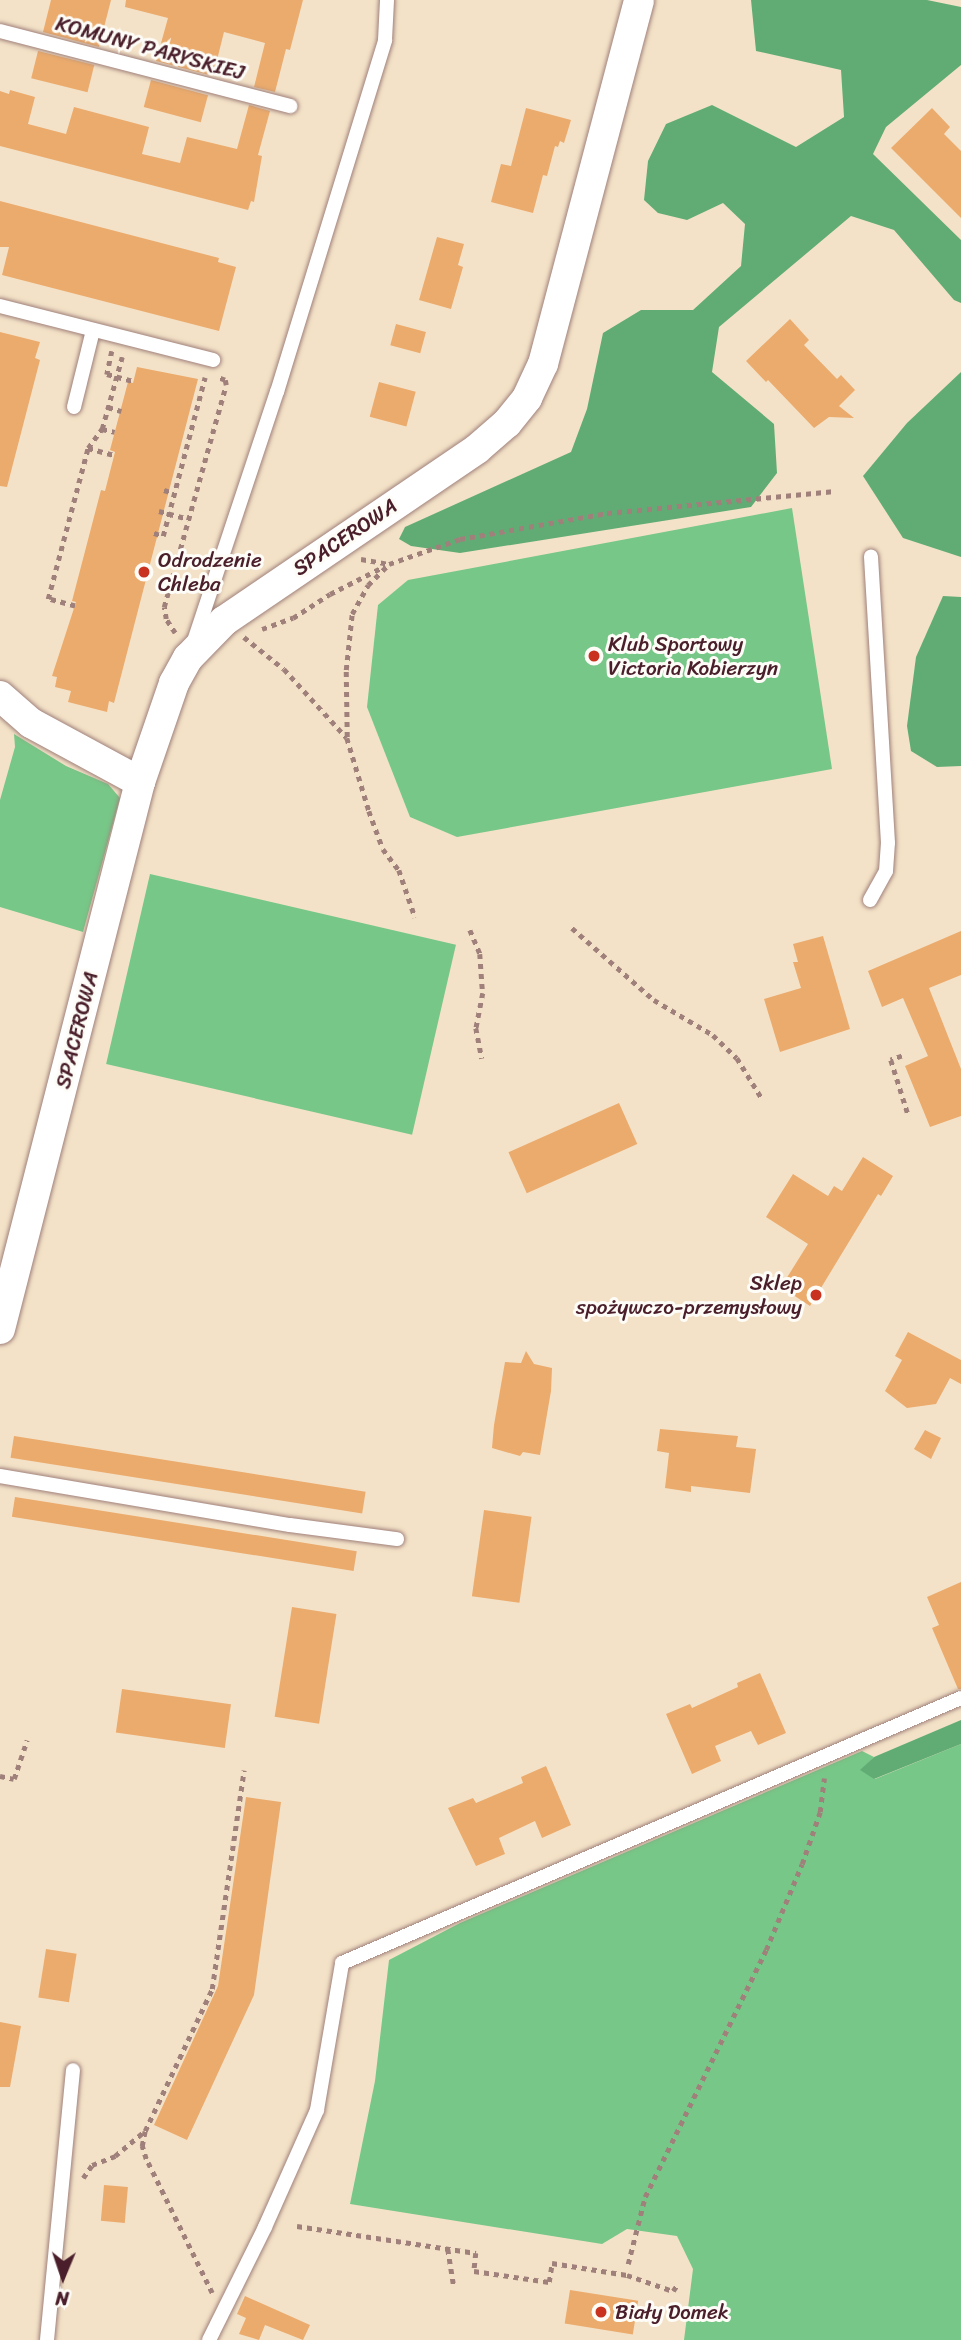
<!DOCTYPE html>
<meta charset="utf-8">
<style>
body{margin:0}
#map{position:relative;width:961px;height:2340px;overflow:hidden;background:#f4e2c8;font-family:Sriracha,sans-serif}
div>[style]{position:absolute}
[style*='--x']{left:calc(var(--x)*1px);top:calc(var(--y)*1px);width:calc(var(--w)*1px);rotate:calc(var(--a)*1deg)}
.green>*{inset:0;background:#77c788;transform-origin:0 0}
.forest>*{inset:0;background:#61ac74}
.building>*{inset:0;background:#ebab6d;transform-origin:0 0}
.path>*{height:4.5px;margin-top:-2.25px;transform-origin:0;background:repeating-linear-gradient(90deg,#9f807a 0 5px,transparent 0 10px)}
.roads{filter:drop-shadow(0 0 2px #9f807a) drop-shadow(0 0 2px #9f807a)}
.service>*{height:14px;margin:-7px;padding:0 7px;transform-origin:7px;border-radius:7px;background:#fff}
.minor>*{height:30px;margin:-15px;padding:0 15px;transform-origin:15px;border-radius:15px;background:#fff}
.dots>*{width:19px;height:19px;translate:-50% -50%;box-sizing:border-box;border:4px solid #fdfcf7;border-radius:50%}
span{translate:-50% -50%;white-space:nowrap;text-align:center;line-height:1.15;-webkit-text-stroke:6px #fdfcf7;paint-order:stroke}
.street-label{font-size:21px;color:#4a1f2b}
.poi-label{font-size:21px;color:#4a1f2b}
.left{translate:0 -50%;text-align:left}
.right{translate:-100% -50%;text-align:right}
.north{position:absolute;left:28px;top:2242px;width:70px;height:70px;-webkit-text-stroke:5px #fdfcf7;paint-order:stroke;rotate:182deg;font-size:19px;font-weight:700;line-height:28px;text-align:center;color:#4a1f2b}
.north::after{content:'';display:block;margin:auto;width:24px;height:32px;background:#4a1f2b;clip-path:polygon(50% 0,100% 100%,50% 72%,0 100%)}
</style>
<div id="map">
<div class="green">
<i style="clip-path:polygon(792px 508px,832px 769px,457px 837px,410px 817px,367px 707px,378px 605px,408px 580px)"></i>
<i style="clip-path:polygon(14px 734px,66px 766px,108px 784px,120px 798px,83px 932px,0 907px,0 800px,15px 747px)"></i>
<i style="left:150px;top:874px;width:314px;height:195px;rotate:13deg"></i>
<i style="clip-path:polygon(961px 1744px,961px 2340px,684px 2340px,693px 2269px,677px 2236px,627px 2229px,602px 2244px,350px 2204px,375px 2081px,389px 1960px,460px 1923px,862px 1751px,874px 1757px,861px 1770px,875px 1779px)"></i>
</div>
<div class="forest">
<i style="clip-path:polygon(751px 0,927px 0,961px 7px,961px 65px,886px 127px,873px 154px,961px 240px,961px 303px,954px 300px,894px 230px,851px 216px,719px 327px,712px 372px,774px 424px,777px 473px,751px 507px,460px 553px,411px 546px,399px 539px,405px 527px,571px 452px,587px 409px,603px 333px,641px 310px,693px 310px,741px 266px,745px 224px,723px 203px,687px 220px,658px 213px,644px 200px,648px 161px,666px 124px,712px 105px,796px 147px,844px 117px,841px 70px,756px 51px)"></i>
<i style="clip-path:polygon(961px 372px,961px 557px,903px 538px,863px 476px,907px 423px)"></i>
<i style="clip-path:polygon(943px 596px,961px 597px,961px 766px,937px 767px,911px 751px,907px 726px,916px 657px)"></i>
<i style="clip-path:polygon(961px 1720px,961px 1744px,874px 1779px,860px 1770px,874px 1757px)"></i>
</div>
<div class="building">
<i style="clip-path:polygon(51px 0,111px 0,99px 47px,43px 32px)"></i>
<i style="clip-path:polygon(126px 0,303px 0,290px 50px,286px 49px,275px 92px,254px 87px,265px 43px,224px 32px,213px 76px,156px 61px,168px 18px,125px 7px)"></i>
<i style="left:38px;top:51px;width:58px;height:28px;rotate:14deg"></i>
<i style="left:151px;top:80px;width:59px;height:28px;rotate:15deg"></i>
<i style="clip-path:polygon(10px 90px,35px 97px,28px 124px,66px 134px,74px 107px,149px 127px,142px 154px,180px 163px,187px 137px,237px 149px,249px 105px,270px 111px,258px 155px,262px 156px,254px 202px,251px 201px,248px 210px,0 146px,0 91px,9px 94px)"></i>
<i style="clip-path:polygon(526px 108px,571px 120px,564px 143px,560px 141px,558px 147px,555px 146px,547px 176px,543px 175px,533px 213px,491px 202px,501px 164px,511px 166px)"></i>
<i style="clip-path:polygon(932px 108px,950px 127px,944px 134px,961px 151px,961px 218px,891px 148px)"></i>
<i style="clip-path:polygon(0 201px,219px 258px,218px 262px,236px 267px,219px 331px,2px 275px,9px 247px,0 247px)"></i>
<i style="clip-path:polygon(437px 237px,464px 244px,458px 265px,463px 267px,451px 309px,419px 300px)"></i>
<i style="clip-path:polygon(790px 319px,809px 340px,804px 345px,837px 379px,841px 375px,855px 390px,839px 406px,854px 418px,829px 417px,814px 428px,768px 380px,766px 382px,746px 361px)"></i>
<i style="left:396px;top:324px;width:31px;height:22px;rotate:15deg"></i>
<i style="clip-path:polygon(0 332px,40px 342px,35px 358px,40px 360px,7px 487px,0 486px)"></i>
<i style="clip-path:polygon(137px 367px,198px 379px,114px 703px,109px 701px,107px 712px,68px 702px,71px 691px,55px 687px,57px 677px,52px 676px,76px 602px,72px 601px,101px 490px,105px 491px,115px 452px,110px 450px,128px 382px,133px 383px)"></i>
<i style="left:379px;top:382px;width:38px;height:36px;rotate:15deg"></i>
<i style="clip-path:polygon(961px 931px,961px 975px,929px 988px,961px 1069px,961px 1116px,930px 1127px,905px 1066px,928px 1056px,903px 998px,882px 1007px,868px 971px)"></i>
<i style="clip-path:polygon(823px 936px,850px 1029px,780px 1052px,764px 999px,801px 988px,793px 962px,798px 962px,793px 944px)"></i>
<i style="left:619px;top:1103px;width:45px;height:121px;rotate:66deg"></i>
<i style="clip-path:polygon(863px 1157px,893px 1176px,881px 1196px,878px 1194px,810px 1306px,781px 1287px,808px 1244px,766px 1217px,793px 1174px,828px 1196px,834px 1186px,842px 1191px)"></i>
<i style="clip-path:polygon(908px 1332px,961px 1360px,961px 1384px,950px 1378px,936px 1404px,907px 1408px,885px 1391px,902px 1360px,895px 1356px)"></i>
<i style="clip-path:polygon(526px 1351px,534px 1364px,552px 1368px,551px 1391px,540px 1455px,523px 1452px,520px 1456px,492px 1448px,494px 1425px,505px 1362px,521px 1363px)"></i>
<i style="clip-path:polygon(660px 1429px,738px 1436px,736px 1447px,756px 1449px,750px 1493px,691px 1486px,691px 1492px,665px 1488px,669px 1453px,657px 1451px)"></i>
<i style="clip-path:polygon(925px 1430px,941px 1438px,931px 1459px,914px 1449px)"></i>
<i style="left:14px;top:1436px;width:356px;height:22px;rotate:9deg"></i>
<i style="left:15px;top:1497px;width:346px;height:20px;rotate:9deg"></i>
<i style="left:484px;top:1510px;width:48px;height:87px;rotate:8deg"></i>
<i style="clip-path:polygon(961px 1582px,961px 1689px,958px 1689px,932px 1628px,939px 1625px,927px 1597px)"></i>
<i style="left:292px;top:1607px;width:45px;height:111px;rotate:9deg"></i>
<i style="clip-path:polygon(760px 1673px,786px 1733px,758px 1745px,751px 1731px,715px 1746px,721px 1761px,692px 1774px,666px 1714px,690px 1704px,692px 1708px,738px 1687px,737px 1683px)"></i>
<i style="left:122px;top:1689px;width:110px;height:44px;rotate:8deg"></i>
<i style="clip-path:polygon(546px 1766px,571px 1825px,542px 1838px,535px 1821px,499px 1838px,505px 1854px,476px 1866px,448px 1808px,473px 1798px,476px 1803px,523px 1783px,521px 1777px)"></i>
<i style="clip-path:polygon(246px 1797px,281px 1802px,254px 1995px,187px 2140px,154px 2125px,218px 1986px)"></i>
<i style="left:46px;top:1949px;width:31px;height:49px;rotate:9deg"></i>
<i style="clip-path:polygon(0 2022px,21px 2026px,10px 2087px,0 2087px)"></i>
<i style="left:104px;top:2185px;width:24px;height:36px;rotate:5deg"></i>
<i style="left:570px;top:2290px;width:69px;height:34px;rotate:9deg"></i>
<i style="clip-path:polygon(245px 2296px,310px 2325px,303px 2340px,265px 2325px,259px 2340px,239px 2334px,246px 2318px,237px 2314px)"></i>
</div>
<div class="path">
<i style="--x:112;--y:351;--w:24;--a:102"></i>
<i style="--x:107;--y:374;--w:28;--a:15"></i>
<i style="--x:108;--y:407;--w:14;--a:17"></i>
<i style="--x:102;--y:429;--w:13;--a:13"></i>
<i style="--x:88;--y:448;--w:27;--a:15"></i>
<i style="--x:164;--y:490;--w:10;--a:17"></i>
<i style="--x:159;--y:511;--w:30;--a:15"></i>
<i style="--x:154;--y:533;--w:9;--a:18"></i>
<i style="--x:163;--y:536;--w:164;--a:-75.2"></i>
<i style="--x:361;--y:559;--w:28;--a:10"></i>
<i style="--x:389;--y:564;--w:75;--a:-19.4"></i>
<i style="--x:460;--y:539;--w:149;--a:-10"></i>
<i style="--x:607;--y:513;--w:229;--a:-5.5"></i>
<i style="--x:75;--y:606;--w:28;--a:-165"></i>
<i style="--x:48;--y:599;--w:156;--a:-75.2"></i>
<i style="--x:88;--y:448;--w:24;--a:-54"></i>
<i style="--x:102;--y:429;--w:75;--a:-74.5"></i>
<i style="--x:262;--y:629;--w:33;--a:-20"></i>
<i style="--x:293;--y:618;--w:44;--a:-33"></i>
<i style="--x:330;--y:594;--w:62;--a:-27"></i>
<i style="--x:175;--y:633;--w:17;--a:-123"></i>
<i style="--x:166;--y:619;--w:12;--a:-99"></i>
<i style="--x:164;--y:607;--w:230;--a:-74.4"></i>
<i style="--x:226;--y:385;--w:5;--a:-101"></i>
<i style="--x:225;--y:380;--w:6;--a:-162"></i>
<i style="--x:244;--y:637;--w:51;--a:38.7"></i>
<i style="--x:284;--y:669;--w:93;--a:47.6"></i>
<i style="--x:347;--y:738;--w:76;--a:73.2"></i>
<i style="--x:369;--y:811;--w:40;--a:69.8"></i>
<i style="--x:383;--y:849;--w:26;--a:53"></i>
<i style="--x:399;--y:870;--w:50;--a:71.2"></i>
<i style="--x:347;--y:737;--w:67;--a:-90.9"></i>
<i style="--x:346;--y:670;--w:56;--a:-83.9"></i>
<i style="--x:352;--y:614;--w:33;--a:-61"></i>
<i style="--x:368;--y:585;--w:30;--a:-45"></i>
<i style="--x:572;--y:928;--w:109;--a:41.3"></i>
<i style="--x:654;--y:1000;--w:69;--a:30.7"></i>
<i style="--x:713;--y:1035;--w:33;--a:44"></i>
<i style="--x:737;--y:1058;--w:46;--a:58.4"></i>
<i style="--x:470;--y:930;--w:26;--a:67"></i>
<i style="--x:480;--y:954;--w:39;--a:86"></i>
<i style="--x:483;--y:993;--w:36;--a:101"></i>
<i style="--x:476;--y:1028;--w:31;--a:79"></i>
<i style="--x:902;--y:1056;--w:12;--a:160"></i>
<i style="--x:891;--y:1060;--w:57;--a:72.5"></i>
<i style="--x:0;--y:1776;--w:14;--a:12"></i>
<i style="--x:14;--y:1779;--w:41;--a:-71.6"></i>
<i style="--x:83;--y:2178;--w:16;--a:-55"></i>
<i style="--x:92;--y:2165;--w:25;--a:-21"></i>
<i style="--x:115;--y:2156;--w:38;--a:-40"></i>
<i style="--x:297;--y:2226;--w:181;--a:8.6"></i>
<i style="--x:476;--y:2253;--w:18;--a:96"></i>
<i style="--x:474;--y:2271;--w:76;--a:8.3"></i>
<i style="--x:549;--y:2282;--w:19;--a:-81"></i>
<i style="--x:552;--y:2263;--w:76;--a:9.1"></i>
<i style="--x:627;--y:2275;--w:49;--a:19.2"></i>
<i style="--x:673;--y:2291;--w:7;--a:-56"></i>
<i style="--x:448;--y:2249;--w:39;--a:81"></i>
<i style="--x:628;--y:2264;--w:69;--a:-75.8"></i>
<i style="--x:645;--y:2197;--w:275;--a:-63.9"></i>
<i style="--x:766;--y:1950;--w:93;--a:-67.3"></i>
<i style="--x:802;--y:1864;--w:55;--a:-70.9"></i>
<i style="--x:820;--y:1812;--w:34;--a:-83"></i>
<i style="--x:212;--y:2293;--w:149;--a:-116.2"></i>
<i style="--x:146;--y:2159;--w:14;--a:-107"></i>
<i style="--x:142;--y:2146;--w:15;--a:-79"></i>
<i style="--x:145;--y:2131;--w:157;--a:-64.7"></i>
<i style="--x:212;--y:1989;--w:221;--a:-81.7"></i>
</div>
<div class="roads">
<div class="service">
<i style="--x:0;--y:31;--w:300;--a:14.5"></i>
<i style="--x:0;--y:306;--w:220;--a:14.2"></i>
<i style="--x:74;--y:407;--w:79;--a:-76.1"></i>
<i style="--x:193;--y:644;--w:266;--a:-71.6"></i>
<i style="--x:277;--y:392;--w:368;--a:-72.9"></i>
<i style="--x:385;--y:40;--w:40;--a:-87.1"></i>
<i style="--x:870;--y:900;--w:33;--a:-61"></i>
<i style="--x:886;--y:871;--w:28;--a:-86"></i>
<i style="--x:888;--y:843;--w:287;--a:-93.4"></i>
<i style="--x:0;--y:1476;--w:294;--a:9.6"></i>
<i style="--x:290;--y:1525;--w:108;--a:7.5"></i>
<i style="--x:47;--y:2340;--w:271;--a:-84.5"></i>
<i style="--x:209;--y:2340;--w:126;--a:-63.6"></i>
<i style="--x:265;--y:2227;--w:128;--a:-66"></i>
<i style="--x:317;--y:2110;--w:149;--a:-80.3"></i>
<i style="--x:342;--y:1963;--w:673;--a:-23.18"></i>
</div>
<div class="minor">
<i style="--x:0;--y:696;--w:41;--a:41.1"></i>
<i style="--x:31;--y:723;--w:124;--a:28.4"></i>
<i style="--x:0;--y:1329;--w:565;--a:-75.64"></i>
<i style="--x:140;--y:782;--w:105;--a:-71"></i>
<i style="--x:174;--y:683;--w:29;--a:-61"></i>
<i style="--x:188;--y:658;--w:52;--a:-45.8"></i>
<i style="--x:224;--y:621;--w:306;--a:-34.2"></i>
<i style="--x:477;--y:449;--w:40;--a:-41"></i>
<i style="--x:507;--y:423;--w:32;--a:-51"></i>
<i style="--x:527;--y:398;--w:38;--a:-65"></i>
<i style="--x:543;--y:364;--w:376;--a:-75.2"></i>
</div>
</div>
<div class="dots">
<i style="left:144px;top:572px;background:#c8321e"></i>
<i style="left:594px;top:656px;background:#c8321e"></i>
<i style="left:816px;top:1295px;background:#c8321e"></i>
<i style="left:601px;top:2312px;background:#c8321e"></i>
</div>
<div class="street-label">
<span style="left:150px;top:48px;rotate:15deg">KOMUNY PARYSKIEJ</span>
<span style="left:345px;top:537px;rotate:-34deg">SPACEROWA</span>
<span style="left:77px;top:1030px;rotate:-76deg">SPACEROWA</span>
</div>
<div class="poi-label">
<span class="left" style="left:158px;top:572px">Odrodzenie<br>Chleba</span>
<span class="left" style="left:608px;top:656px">Klub Sportowy<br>Victoria Kobierzyn</span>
<span class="right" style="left:802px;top:1295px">Sklep<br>spożywczo-przemysłowy</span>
<span class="left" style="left:615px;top:2312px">Biały Domek</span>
</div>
<div class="north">N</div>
</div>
